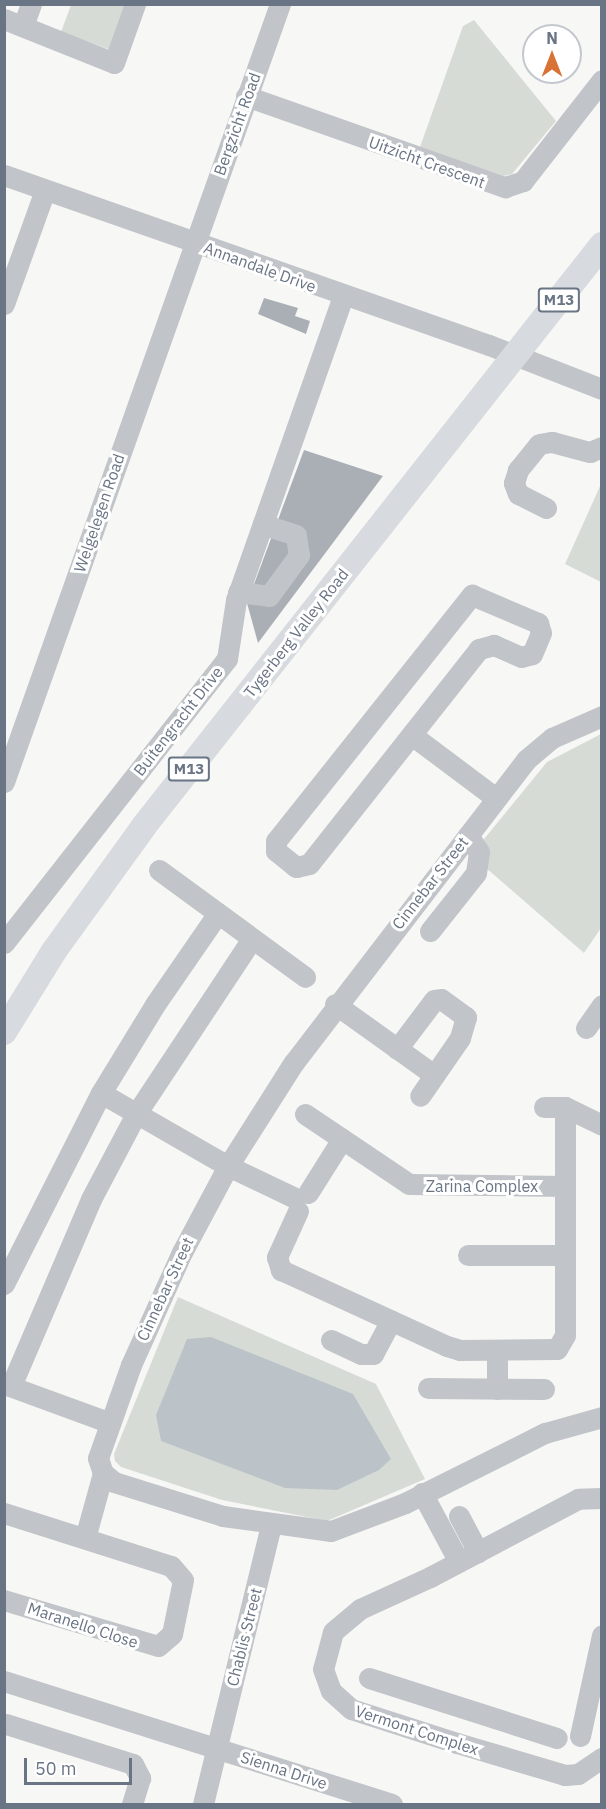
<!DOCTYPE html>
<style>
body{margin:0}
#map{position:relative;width:606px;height:1809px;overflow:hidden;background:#f7f8f5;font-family:"IBM Plex Sans",sans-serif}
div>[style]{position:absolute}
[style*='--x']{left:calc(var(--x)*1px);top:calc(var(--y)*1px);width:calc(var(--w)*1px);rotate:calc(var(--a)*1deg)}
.green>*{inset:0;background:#d6dcd5}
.water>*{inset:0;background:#bbc3c9}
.building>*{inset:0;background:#aaafb6}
.minor>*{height:21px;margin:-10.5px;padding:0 10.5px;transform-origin:10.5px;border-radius:10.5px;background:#c1c4c8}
.major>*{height:26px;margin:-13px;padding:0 13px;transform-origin:13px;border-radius:13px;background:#d7dade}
span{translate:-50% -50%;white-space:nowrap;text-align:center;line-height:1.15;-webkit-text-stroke:6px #fff;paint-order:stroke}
.shield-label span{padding:2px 4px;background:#fff;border:2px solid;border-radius:4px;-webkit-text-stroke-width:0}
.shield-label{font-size:15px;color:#697484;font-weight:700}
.street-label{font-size:16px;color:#697484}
.frame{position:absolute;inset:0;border:6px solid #697484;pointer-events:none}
.north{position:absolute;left:522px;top:24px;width:60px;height:60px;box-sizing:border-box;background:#fff;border:2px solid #c3c7ce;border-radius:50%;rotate:0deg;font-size:16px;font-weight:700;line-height:24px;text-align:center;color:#697484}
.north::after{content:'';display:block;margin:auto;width:21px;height:27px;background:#d87235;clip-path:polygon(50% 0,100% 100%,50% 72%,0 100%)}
.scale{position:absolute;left:24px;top:1758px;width:108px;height:27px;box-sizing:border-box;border:3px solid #697484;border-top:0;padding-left:8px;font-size:18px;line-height:21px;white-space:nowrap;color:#697484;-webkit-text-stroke:4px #fff;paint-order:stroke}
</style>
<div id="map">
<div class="green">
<i style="clip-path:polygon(71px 5px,127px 5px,111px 50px,61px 32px)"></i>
<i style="clip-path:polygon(474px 20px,556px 121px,512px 174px,503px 176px,420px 147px,463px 26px)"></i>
<i style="clip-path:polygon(601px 484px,601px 582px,565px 564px)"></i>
<i style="clip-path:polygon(601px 734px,601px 928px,584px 953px,471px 855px,547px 762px)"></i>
<i style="clip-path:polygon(178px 1297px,376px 1384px,425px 1479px,327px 1521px,222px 1500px,121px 1467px,115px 1461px,114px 1454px)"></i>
</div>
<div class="water">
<i style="clip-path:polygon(211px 1337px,353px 1394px,391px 1459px,379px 1470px,337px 1490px,285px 1488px,161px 1441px,156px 1415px,187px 1339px)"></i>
</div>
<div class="building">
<i style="clip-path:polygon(264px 298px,298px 308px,295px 316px,310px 321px,306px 334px,258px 314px)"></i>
<i style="clip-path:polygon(304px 450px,383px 476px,258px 643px,247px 603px)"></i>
</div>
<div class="minor">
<i style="--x:4;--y:19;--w:118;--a:21.8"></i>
<i style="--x:114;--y:63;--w:63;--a:-70.4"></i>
<i style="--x:23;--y:26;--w:23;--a:-70"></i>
<i style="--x:246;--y:96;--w:275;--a:19.4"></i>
<i style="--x:505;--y:187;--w:19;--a:-18"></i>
<i style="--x:523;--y:181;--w:128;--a:-52"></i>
<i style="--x:4;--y:175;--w:514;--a:19.32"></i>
<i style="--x:489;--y:345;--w:121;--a:21.3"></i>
<i style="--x:4;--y:304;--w:121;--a:-70.2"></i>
<i style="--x:546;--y:508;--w:31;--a:-153"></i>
<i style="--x:518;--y:494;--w:12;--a:-110"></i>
<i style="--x:514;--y:483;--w:14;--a:-73"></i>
<i style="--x:518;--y:470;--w:33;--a:-51"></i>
<i style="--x:539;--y:444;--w:13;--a:-9"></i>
<i style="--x:552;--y:442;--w:39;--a:15"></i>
<i style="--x:590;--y:452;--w:13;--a:-23"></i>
<i style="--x:238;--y:592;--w:31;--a:7"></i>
<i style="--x:269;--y:596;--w:51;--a:-53.8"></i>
<i style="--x:299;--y:555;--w:20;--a:-99"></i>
<i style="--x:296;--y:535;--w:35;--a:-162"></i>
<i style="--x:472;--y:595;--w:72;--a:23"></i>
<i style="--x:538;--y:623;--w:10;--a:73"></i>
<i style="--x:541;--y:633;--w:23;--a:113"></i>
<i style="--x:532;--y:654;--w:11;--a:165"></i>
<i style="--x:521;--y:657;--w:30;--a:-156"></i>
<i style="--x:494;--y:645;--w:16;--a:165"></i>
<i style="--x:479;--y:649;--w:274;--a:128.3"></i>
<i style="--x:309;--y:864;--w:13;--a:167"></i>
<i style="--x:296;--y:867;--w:26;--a:-141"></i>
<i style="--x:276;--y:851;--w:10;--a:-90"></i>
<i style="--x:276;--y:841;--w:315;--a:-51.5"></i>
<i style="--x:602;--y:716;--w:55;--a:156.3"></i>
<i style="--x:552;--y:738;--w:34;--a:140"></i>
<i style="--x:526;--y:760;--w:381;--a:127.5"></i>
<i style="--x:294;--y:1062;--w:123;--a:122.4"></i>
<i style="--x:228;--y:1166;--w:98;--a:118.1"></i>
<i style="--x:182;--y:1252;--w:124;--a:114.3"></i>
<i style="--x:131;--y:1365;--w:99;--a:109.5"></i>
<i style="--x:98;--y:1458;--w:16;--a:72"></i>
<i style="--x:103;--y:1473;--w:14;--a:39"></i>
<i style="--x:114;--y:1482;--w:114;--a:17.3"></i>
<i style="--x:223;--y:1516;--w:109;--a:7.9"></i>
<i style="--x:331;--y:1531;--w:79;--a:-20.7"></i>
<i style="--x:405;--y:1503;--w:157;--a:-26.6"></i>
<i style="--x:545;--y:1433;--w:59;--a:-15.7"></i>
<i style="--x:413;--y:736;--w:104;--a:36.8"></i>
<i style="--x:4;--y:782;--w:826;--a:-70.47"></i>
<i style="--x:159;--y:870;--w:181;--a:36.2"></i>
<i style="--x:430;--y:931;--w:74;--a:-51.6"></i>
<i style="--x:476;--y:873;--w:21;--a:-82"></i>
<i style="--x:479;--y:852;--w:20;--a:-123"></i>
<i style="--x:4;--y:943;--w:361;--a:-51.9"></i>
<i style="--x:227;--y:659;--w:60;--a:-81.3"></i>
<i style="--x:236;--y:600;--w:322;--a:-70.6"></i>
<i style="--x:335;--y:1004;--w:122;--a:35.6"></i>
<i style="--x:586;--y:1028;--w:28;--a:-55"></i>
<i style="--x:397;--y:1049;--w:61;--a:-52.9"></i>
<i style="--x:434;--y:1000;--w:7;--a:-8"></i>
<i style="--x:441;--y:999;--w:31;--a:36"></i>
<i style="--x:466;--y:1017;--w:22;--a:106"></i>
<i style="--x:460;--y:1038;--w:70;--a:124.6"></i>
<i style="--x:101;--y:1093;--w:146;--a:29.9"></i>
<i style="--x:228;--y:1166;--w:72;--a:25.5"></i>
<i style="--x:544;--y:1107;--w:21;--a:0"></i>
<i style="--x:565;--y:1107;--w:41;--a:25.9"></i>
<i style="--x:305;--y:1114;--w:125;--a:33.9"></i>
<i style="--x:409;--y:1184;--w:156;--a:0.7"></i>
<i style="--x:308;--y:1193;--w:64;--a:-57.8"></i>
<i style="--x:298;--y:1211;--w:51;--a:114.5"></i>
<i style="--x:277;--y:1257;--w:14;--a:73"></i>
<i style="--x:281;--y:1270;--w:183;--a:24.6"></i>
<i style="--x:447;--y:1346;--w:14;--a:17"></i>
<i style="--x:460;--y:1350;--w:97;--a:-0.6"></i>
<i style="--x:557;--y:1349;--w:16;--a:-60"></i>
<i style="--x:565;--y:1335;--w:228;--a:-90"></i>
<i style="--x:468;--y:1255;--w:97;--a:0"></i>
<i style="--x:4;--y:1284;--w:214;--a:-63.1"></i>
<i style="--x:101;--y:1093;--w:105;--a:-58.6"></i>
<i style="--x:156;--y:1003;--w:109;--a:-55.4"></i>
<i style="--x:331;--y:1340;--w:33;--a:25"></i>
<i style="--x:361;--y:1354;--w:12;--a:0"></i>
<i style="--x:373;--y:1354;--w:38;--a:-62"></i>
<i style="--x:497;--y:1350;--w:39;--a:90"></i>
<i style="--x:4;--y:1384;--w:111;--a:20.1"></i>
<i style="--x:11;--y:1386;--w:203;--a:-66.8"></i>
<i style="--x:91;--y:1199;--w:96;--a:-62.1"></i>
<i style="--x:136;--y:1114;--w:210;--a:-56.5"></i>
<i style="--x:428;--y:1388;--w:116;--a:0.5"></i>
<i style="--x:422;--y:1493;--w:78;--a:61.8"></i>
<i style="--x:602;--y:1498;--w:24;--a:178"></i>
<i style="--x:578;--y:1499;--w:167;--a:152.2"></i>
<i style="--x:430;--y:1577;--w:77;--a:155.4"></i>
<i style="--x:360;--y:1609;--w:35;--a:140"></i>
<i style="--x:333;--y:1632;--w:38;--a:105"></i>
<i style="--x:323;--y:1669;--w:23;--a:70"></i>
<i style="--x:331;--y:1691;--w:27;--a:42"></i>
<i style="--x:351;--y:1709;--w:111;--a:17.8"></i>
<i style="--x:457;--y:1743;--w:113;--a:16.5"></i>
<i style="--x:565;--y:1775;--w:13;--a:-4"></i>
<i style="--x:578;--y:1774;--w:29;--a:-34"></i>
<i style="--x:4;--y:1513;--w:175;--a:17.6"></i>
<i style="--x:171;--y:1566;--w:18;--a:49"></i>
<i style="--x:183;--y:1580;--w:55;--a:101.5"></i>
<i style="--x:172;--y:1634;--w:18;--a:139"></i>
<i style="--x:158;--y:1646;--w:161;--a:-163.4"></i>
<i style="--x:459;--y:1516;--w:41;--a:62.2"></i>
<i style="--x:85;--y:1538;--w:67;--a:-74.5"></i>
<i style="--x:369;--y:1678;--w:197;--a:17.7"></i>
<i style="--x:4;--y:1681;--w:407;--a:17.6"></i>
<i style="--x:6;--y:1724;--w:133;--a:17.5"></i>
<i style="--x:133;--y:1764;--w:16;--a:63"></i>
<i style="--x:140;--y:1778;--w:27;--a:107"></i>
<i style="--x:580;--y:1736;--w:103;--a:-77.7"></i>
<i style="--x:203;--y:1804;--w:286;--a:-76.3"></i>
</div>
<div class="major">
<i style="--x:4;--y:1032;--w:95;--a:-58.3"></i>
<i style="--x:54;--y:951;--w:154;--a:-54.2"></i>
<i style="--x:144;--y:826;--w:740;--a:-51.75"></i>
</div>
<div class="shield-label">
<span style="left:559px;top:300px">M13</span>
<span style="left:189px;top:769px">M13</span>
</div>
<div class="street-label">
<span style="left:237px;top:124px;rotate:-70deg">Bergzicht Road</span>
<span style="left:427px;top:162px;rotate:20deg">Uitzicht Crescent</span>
<span style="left:260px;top:267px;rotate:20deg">Annandale Drive</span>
<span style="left:99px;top:513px;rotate:-71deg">Welgelegen Road</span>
<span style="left:296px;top:633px;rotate:-52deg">Tygerberg Valley Road</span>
<span style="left:178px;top:721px;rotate:-52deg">Buitengracht Drive</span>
<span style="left:430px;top:883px;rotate:-52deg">Cinnebar Street</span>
<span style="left:482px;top:1186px">Zarina Complex</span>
<span style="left:165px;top:1289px;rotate:-65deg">Cinnebar Street</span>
<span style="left:83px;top:1625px;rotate:18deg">Maranello Close</span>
<span style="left:244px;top:1637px;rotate:-76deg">Chablis Street</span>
<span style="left:417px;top:1730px;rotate:18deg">Vermont Complex</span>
<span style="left:284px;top:1770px;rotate:18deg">Sienna Drive</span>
</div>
<div class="frame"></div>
<div class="north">N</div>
<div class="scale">50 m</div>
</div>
